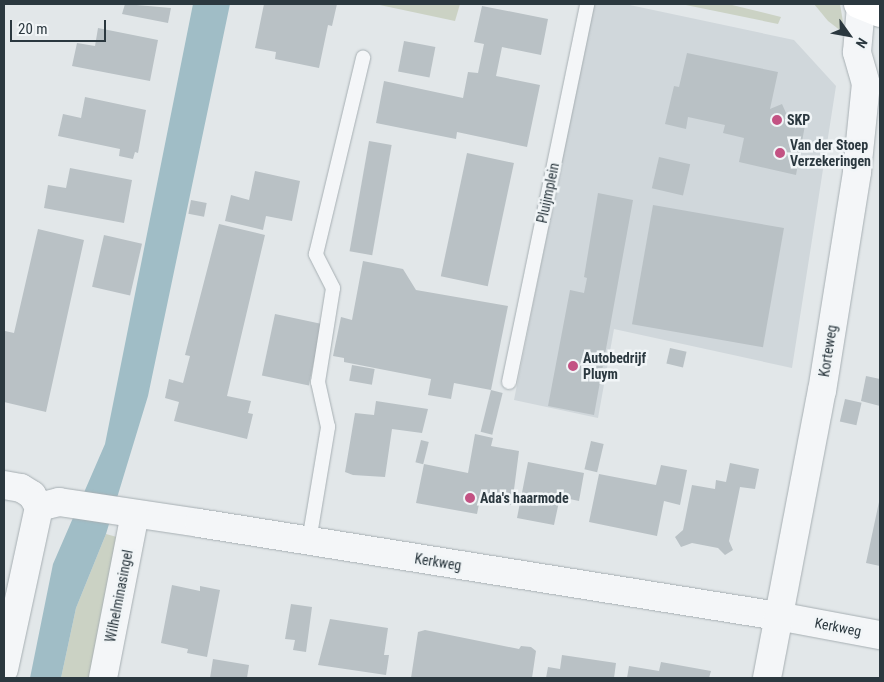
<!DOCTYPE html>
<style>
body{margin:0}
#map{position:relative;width:884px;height:682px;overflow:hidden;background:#e2e7e9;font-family:"Roboto Condensed",sans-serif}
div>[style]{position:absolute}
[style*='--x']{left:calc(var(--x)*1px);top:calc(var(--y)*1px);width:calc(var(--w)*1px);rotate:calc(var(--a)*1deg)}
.built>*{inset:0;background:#d0d7db}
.green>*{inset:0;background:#cbd2c4}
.water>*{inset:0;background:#a0bdc6}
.building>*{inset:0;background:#b9c1c5;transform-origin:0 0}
.roads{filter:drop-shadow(0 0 1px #a7afb3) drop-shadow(0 0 1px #a7afb3)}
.service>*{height:14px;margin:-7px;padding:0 7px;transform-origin:7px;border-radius:7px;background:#f4f6f8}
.minor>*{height:28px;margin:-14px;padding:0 14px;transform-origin:14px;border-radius:14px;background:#f4f6f8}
.secondary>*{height:28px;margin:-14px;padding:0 14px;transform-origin:14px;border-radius:14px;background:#fff}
.dots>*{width:14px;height:14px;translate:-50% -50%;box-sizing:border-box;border:2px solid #f1f5f7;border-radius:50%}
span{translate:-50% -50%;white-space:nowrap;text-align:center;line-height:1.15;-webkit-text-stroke:5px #f1f5f7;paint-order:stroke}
.poi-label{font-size:14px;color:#2b383f;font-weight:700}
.left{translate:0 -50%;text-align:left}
.street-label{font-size:14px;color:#2b383f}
.frame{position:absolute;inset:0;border:5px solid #2b383f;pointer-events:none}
.north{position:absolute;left:824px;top:10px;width:50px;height:50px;-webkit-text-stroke:4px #f1f5f7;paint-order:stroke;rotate:122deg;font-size:14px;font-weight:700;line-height:20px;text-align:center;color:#2b383f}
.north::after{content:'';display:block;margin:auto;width:18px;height:22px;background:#2b383f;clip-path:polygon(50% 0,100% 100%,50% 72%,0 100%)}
.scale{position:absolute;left:10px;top:20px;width:96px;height:22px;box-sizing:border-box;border:2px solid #2b383f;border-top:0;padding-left:6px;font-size:15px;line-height:18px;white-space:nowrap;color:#2b383f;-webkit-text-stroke:4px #f1f5f7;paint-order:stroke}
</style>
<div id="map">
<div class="built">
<i style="clip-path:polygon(593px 4px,625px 4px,794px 40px,836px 86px,792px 368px,614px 329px,598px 418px,514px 400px)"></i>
</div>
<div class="green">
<i style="clip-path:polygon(375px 4px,460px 4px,455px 21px)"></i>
<i style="clip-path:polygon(681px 4px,728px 4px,781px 17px,778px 24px)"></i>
<i style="clip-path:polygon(814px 4px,840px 4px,845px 34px,828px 21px)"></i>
<i style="clip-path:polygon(106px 534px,124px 539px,97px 678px,61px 678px,76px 608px)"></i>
</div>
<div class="water">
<i style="clip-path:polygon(193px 4px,230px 4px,148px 396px,106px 534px,76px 608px,61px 678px,30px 678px,53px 564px,105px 444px)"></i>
</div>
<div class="building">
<i style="clip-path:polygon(125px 4px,171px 8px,168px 23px,122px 14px)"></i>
<i style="clip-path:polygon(264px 4px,337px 4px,332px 26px,328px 25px,319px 68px,275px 59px,276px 52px,255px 48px)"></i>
<i style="clip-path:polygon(482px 6px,548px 19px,541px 55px,502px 47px,496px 76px,540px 85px,527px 147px,457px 132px,456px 139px,376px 123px,384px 81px,463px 98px,468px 72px,478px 73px,484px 44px,474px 42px)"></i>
<i style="clip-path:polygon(98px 28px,158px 40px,150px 81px,72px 66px,77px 43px,95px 46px)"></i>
<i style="left:404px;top:41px;width:32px;height:31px;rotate:11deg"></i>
<i style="clip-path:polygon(687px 53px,778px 72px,770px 109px,782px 104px,786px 113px,802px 116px,805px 125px,796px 175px,739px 162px,744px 138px,723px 133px,725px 125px,688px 117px,686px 129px,665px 124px,674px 86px,679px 87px)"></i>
<i style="clip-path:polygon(85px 97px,146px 110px,138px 153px,135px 152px,133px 159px,119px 156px,120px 149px,58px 136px,63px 114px,81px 118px)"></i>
<i style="left:369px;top:141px;width:23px;height:112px;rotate:10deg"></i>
<i style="left:467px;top:153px;width:48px;height:126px;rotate:12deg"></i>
<i style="left:659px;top:157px;width:32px;height:32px;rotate:13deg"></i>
<i style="clip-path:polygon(70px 168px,132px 180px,124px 223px,44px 208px,48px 185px,66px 188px)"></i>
<i style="clip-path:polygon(255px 171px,300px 181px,292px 221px,266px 216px,263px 230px,225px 221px,231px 195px,249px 200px)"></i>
<i style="clip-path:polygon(598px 193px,633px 200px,594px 415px,548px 406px,570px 290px,584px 293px,587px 278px,584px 277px)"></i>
<i style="left:191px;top:200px;width:16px;height:14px;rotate:11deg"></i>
<i style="left:653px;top:205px;width:133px;height:121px;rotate:10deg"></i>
<i style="clip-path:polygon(219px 224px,265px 235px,227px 396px,251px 401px,248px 413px,253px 414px,247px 439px,174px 421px,179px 402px,165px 398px,169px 379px,183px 383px,190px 356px,185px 355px)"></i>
<i style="clip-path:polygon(38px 229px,84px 240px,46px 412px,4px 402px,4px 334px,5px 331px,14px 333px)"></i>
<i style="left:104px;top:235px;width:39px;height:53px;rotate:13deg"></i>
<i style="clip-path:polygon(363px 261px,403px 269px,416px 290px,508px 306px,491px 390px,454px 383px,451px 399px,428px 395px,431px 379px,344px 362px,344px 358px,333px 356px,341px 317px,352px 320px)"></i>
<i style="left:275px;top:314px;width:48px;height:63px;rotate:12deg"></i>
<i style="left:670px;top:348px;width:17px;height:16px;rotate:13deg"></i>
<i style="left:352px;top:365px;width:23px;height:16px;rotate:10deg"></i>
<i style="clip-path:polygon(866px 376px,880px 379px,880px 406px,861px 401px)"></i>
<i style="left:491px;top:390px;width:12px;height:43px;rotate:14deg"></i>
<i style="left:845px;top:399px;width:17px;height:23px;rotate:13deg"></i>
<i style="clip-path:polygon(376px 401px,428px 409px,422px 433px,392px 429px,385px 477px,353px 475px,345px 472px,355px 413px,374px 415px)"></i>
<i style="clip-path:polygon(475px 434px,493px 438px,491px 446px,519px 451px,512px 505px,480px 499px,477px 514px,416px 503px,424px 464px,468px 473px)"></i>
<i style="left:421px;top:440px;width:8px;height:23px;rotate:14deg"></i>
<i style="left:591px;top:441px;width:13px;height:29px;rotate:13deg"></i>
<i style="clip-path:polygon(528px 462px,584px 473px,579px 501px,560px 497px,554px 525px,517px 518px)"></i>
<i style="clip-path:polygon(730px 463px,759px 469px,755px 489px,740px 487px,729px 541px,733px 550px,725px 555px,718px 548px,692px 543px,681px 547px,675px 537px,683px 530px,692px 485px,715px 489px,716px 480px,726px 482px)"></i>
<i style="clip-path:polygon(661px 465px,687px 470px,680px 505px,664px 501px,657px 536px,589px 522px,599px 474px,656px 485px)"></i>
<i style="clip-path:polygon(879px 502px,880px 502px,880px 566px,866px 563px)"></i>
<i style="clip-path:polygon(172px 585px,200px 591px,200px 586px,220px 590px,207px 657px,187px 653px,188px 649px,161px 643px)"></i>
<i style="clip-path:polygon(291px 604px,312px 607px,306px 652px,293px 650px,295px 640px,285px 639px)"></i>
<i style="clip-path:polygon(330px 619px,388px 628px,384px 655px,389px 655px,386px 675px,318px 665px)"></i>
<i style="clip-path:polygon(425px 630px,519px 649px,521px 646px,531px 647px,536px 651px,532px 678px,411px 678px,418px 632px)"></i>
<i style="clip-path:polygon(562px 655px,616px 663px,614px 678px,546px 678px,548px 667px,560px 669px)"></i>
<i style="clip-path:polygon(213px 659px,249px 665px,247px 678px,210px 678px)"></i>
<i style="clip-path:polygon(661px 662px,711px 671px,709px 678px,627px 678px,629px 666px,659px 671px)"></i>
</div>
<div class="roads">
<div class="service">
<i style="--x:509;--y:382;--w:386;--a:-78.3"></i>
<i style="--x:309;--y:541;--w:116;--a:-80.5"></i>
<i style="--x:328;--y:427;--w:46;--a:-102.5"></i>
<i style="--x:318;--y:382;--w:95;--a:-80.9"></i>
<i style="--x:333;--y:288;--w:38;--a:-117"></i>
<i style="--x:316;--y:254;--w:202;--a:-76.5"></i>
</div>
<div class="minor">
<i style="--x:4;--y:485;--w:17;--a:10"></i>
<i style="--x:21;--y:488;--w:13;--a:32"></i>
<i style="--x:32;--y:495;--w:14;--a:60"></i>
<i style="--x:39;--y:507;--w:21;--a:-14"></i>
<i style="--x:59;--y:502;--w:142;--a:8.5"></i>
<i style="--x:199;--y:523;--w:586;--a:9.13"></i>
<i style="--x:778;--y:616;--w:104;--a:10.6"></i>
<i style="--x:4;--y:669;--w:166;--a:-77.8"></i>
<i style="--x:103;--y:678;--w:167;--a:-79"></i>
<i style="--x:767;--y:678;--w:292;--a:-79.2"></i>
<i style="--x:822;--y:391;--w:222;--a:-80.9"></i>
<i style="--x:857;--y:172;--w:88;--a:-84.2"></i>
<i style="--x:866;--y:84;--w:33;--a:-106"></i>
<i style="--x:857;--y:52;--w:46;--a:-85"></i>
</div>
<div class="secondary">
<i style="--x:858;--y:4;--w:24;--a:22"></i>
</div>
</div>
<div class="dots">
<i style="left:777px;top:120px;background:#c35283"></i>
<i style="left:780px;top:153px;background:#c35283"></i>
<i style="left:573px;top:366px;background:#c35283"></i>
<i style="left:470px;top:498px;background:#c35283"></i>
</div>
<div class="poi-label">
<span class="left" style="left:787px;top:120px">SKP</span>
<span class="left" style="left:790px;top:153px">Van der Stoep<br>Verzekeringen</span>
<span class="left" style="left:583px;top:366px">Autobedrijf<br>Pluym</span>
<span class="left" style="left:480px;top:498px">Ada's haarmode</span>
</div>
<div class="street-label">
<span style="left:548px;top:193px;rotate:-78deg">Pluijmplein</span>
<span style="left:828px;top:351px;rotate:-81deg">Korteweg</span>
<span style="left:438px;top:562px;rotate:9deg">Kerkweg</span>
<span style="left:119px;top:596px;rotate:-79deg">Wilhelminasingel</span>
<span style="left:838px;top:627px;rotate:11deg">Kerkweg</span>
</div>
<div class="frame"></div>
<div class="north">N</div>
<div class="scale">20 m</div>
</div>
